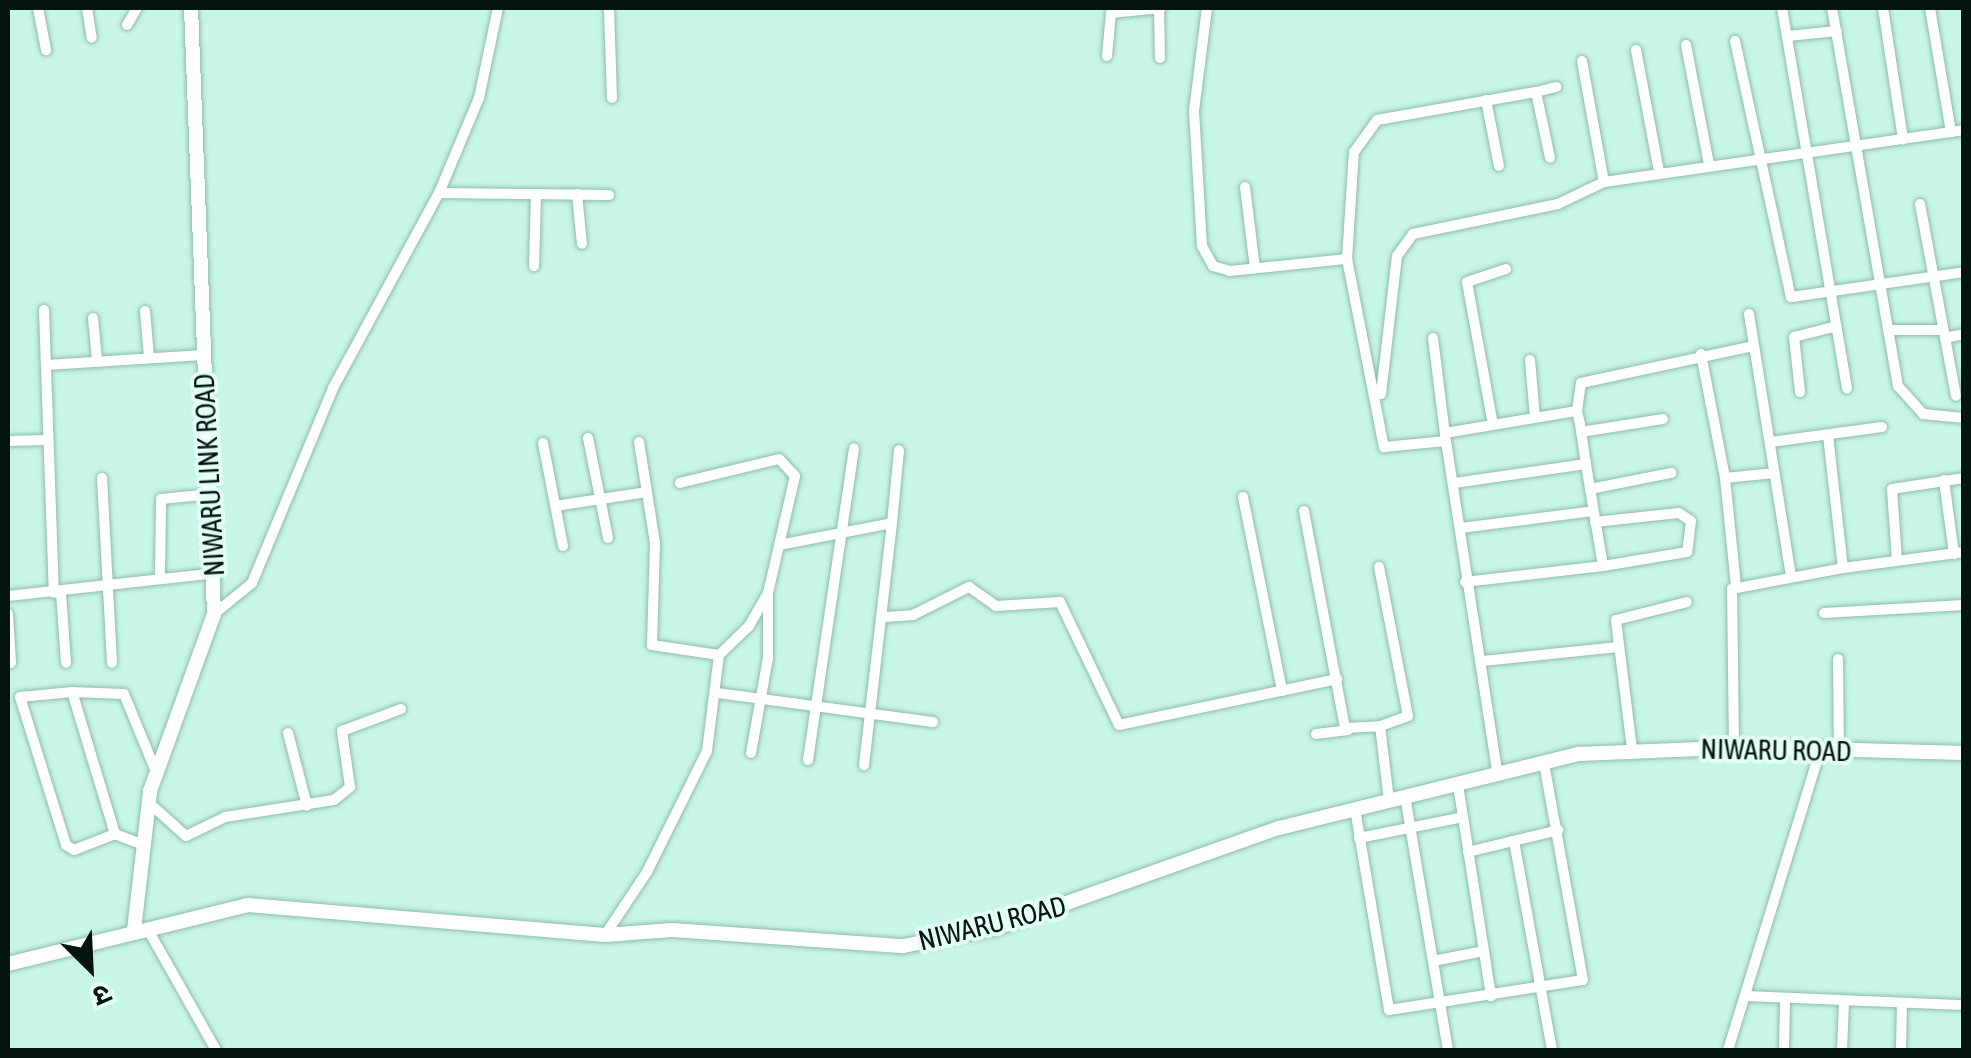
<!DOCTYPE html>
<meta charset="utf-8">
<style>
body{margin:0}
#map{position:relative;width:1971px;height:1058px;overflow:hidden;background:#c7f5e7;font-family:"Asap Condensed","Noto Sans Devanagari",sans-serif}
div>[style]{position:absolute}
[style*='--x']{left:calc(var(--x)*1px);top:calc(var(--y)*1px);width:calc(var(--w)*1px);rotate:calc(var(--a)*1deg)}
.roads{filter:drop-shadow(0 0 2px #90bcaf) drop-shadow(0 0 2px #90bcaf)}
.street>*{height:10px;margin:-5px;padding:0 5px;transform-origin:5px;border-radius:5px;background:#fff}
.secondary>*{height:14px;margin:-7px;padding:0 7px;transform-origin:7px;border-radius:7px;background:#fff}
span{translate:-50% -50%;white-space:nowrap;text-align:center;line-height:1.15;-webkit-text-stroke:8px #e3fef5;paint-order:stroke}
.street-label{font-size:28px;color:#041410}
.frame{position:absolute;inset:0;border:10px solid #041410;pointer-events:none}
.north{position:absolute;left:40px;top:918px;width:100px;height:100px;-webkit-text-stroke:8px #e3fef5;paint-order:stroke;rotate:156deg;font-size:28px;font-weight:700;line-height:40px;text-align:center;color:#041410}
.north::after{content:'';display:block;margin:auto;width:35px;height:45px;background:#041410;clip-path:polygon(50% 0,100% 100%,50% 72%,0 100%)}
</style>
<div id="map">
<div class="roads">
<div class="street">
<i style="--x:38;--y:8;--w:43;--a:79.2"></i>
<i style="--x:87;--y:8;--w:30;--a:81"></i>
<i style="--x:609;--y:8;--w:90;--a:88.1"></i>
<i style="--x:1159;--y:8;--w:50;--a:88.9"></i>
<i style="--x:1207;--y:8;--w:104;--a:97.2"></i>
<i style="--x:1194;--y:111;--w:135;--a:86.6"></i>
<i style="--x:1202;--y:246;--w:23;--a:61"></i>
<i style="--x:1213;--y:266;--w:18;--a:16"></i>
<i style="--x:1230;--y:271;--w:118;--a:-5.9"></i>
<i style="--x:1347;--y:259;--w:192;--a:78.9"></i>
<i style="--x:1384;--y:447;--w:62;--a:-5.5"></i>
<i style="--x:1446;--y:441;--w:339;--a:81.2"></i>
<i style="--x:1782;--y:8;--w:386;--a:80.3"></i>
<i style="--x:1832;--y:8;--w:384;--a:80.1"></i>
<i style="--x:1898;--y:386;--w:38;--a:48"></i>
<i style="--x:1923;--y:414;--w:41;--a:5.6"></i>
<i style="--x:1883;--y:8;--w:133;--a:81.3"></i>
<i style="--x:1930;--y:8;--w:126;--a:80.4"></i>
<i style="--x:127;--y:25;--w:20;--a:-60"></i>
<i style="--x:1788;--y:36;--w:49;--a:-5.8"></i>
<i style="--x:1735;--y:41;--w:262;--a:77.7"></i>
<i style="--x:1791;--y:297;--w:175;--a:-8.2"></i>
<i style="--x:1686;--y:45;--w:121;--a:79.1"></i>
<i style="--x:1636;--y:50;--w:124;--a:79.3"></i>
<i style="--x:1107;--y:56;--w:43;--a:-84.7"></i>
<i style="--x:1111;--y:13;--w:50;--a:-5.7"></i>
<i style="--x:1582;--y:61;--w:123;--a:79.7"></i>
<i style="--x:1536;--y:92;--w:21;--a:-14"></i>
<i style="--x:1486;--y:100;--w:67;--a:78.9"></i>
<i style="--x:1245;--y:187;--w:82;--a:83"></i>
<i style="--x:439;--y:193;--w:170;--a:0.7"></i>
<i style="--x:577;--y:194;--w:50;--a:84.3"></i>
<i style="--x:1920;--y:204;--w:195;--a:79.4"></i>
<i style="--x:1347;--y:259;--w:107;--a:-86.3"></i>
<i style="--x:1354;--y:152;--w:39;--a:-54"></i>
<i style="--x:1377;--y:120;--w:161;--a:-10"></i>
<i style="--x:1536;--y:92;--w:67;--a:78"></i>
<i style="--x:534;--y:266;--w:72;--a:-88.4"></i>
<i style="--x:44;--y:310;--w:283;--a:88"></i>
<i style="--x:145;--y:311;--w:46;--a:85"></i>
<i style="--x:1749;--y:314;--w:265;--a:80.9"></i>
<i style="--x:93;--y:318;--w:42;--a:84.6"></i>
<i style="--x:1888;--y:330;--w:55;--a:0"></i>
<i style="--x:1433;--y:338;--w:98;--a:82.9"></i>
<i style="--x:1945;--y:338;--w:19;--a:-12"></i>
<i style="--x:1701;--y:354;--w:126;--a:79"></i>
<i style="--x:1725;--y:478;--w:50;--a:-5.7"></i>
<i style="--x:1530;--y:360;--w:58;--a:85.1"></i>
<i style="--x:47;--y:365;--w:156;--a:-3.7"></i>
<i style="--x:1800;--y:392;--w:55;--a:-96.2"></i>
<i style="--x:1794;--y:337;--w:44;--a:-14.3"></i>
<i style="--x:1381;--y:394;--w:139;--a:-83.4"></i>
<i style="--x:1397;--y:256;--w:27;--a:-54"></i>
<i style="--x:1413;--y:234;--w:148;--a:-11.7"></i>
<i style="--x:1558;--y:204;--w:51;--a:-25.6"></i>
<i style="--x:1604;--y:182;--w:364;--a:-8.2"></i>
<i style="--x:1577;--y:411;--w:28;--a:-82"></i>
<i style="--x:1581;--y:383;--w:177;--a:-12.1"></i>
<i style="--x:1493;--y:425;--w:145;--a:-100.3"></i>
<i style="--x:1467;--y:282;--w:41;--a:-18.4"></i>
<i style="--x:1581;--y:432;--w:83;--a:-9"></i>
<i style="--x:1445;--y:433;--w:134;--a:-9.5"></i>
<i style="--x:1577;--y:411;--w:13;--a:77"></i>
<i style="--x:1580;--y:424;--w:40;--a:81.5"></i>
<i style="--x:1586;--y:464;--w:133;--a:171.8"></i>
<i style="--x:1828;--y:435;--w:134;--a:83.6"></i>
<i style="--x:1843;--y:568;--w:122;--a:-7.5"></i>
<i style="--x:588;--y:438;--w:102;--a:78.7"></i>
<i style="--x:8;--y:441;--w:40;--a:-1.4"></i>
<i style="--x:639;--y:442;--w:102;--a:81"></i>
<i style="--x:655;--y:543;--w:102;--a:91.7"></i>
<i style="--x:652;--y:645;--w:68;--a:8.5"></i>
<i style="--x:1771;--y:442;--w:112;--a:-7.7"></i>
<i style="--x:543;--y:443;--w:105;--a:79"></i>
<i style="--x:102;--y:478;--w:185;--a:86.9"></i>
<i style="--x:1725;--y:478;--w:109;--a:84.2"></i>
<i style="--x:1944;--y:480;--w:75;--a:82.3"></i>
<i style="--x:1590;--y:489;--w:83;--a:-11.2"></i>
<i style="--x:1243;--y:497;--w:198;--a:78.6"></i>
<i style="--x:555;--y:506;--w:93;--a:-8.7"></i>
<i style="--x:1304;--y:511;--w:221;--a:79.3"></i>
<i style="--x:1345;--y:728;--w:35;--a:-3"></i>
<i style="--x:1380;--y:726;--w:75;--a:83.1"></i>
<i style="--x:1595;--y:522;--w:84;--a:-6.1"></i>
<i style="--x:1679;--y:513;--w:14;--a:34"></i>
<i style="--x:1691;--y:521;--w:31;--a:97"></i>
<i style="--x:1687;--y:552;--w:85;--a:170.5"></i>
<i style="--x:892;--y:523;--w:73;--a:-84.5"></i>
<i style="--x:1461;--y:528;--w:133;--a:-7.3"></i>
<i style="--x:779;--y:545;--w:115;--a:-11"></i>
<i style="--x:892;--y:523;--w:244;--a:96.6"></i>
<i style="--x:1897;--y:561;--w:72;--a:-94"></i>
<i style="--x:1892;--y:489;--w:73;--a:-8.7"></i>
<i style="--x:1379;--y:567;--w:152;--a:79"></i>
<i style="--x:1408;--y:716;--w:30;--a:160"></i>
<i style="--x:160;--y:575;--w:76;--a:-89.2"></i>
<i style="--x:161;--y:499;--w:52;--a:-5.5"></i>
<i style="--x:1465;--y:582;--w:139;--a:-6.6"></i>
<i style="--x:1603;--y:566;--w:103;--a:-99.5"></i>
<i style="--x:61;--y:593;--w:70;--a:85.9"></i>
<i style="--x:8;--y:596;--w:208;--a:-6.3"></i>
<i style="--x:1824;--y:613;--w:140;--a:-3.3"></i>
<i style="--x:8;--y:614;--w:49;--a:86.5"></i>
<i style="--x:214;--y:614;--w:49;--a:-39.2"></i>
<i style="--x:252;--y:583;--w:211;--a:-67.4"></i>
<i style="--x:333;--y:388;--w:222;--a:-61.5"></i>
<i style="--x:439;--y:193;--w:103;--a:-67.2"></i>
<i style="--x:479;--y:98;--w:92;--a:-78.1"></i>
<i style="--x:886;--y:617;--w:27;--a:-4"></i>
<i style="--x:913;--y:615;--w:63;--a:-26.6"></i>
<i style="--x:969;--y:587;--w:33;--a:35"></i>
<i style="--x:996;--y:606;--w:64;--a:-3.6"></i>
<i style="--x:1060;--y:602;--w:136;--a:64.4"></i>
<i style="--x:1119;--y:725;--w:223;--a:-11.9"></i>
<i style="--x:1838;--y:659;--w:94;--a:89.4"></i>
<i style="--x:1483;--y:661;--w:136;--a:-5.9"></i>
<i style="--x:72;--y:692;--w:52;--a:174.5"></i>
<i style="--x:20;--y:697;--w:155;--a:72.7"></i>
<i style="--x:66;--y:845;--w:9;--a:32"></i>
<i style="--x:74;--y:850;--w:44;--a:-21.3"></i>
<i style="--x:718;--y:693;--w:217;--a:7.7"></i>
<i style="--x:288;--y:733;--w:75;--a:75.4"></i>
<i style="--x:1316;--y:734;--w:32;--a:-7"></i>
<i style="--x:1734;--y:747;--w:158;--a:-90.7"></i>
<i style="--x:1732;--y:589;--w:113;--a:-10.7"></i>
<i style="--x:1632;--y:749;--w:130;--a:-97.1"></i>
<i style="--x:1616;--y:620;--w:73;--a:-14.2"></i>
<i style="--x:751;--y:753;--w:97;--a:-79.9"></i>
<i style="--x:768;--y:658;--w:64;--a:-90"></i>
<i style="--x:808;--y:760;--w:315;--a:-81.6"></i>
<i style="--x:1458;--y:785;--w:214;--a:81.1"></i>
<i style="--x:1405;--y:796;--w:258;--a:80.4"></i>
<i style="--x:148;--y:802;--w:51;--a:41.8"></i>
<i style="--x:186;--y:836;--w:43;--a:-26"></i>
<i style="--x:225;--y:817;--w:110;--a:-8.9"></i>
<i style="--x:334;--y:800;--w:21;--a:-39"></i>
<i style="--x:350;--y:787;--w:57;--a:-98.1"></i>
<i style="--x:342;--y:731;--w:63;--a:-20.4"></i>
<i style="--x:1355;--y:809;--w:204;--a:80.4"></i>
<i style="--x:1389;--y:1010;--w:196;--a:-8.8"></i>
<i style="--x:1583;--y:980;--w:219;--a:-100.2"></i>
<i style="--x:1359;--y:838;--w:106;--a:-11.4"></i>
<i style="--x:1514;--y:841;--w:212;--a:79.7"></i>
<i style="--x:141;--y:844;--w:28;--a:-159"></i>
<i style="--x:115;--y:834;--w:148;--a:-106.8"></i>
<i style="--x:72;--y:692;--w:52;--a:2.2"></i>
<i style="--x:124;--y:694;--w:87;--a:67.6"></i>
<i style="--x:1468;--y:852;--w:93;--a:-13.7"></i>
<i style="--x:147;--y:928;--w:140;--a:60.5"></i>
<i style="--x:605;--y:935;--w:76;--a:-56.3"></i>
<i style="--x:647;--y:872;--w:135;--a:-63.6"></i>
<i style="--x:707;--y:751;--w:97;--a:-82.9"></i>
<i style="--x:719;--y:655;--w:42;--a:-44"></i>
<i style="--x:749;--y:626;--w:38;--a:-60"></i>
<i style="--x:768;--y:593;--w:120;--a:-77"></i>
<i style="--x:795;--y:476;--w:23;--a:-133"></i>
<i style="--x:779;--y:459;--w:102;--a:166.4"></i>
<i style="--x:1433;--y:961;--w:52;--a:-11.1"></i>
<i style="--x:1746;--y:996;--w:218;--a:2.4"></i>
<i style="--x:1728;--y:1050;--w:309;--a:-72.9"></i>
<i style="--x:1784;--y:1050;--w:49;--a:-88.8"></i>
<i style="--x:1842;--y:1050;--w:48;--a:-87.6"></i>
<i style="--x:1901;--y:1050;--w:47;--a:-88.8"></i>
</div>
<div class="secondary">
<i style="--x:134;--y:930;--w:140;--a:-83.4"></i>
<i style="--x:150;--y:791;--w:188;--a:-70.1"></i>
<i style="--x:214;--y:614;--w:606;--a:-92.17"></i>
<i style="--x:8;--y:964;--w:247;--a:-13.8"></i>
<i style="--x:248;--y:905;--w:358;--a:4.8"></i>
<i style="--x:605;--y:935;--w:67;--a:-4.3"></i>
<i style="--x:672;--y:930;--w:232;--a:4"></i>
<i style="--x:903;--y:946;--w:95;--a:-11"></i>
<i style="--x:996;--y:928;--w:300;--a:-19.5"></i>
<i style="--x:1279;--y:828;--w:309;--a:-13.9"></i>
<i style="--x:1579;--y:754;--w:169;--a:-2.4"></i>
<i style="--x:1748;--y:747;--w:216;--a:1.6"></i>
</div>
</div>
<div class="street-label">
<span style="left:209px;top:475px;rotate:-93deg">NIWARU LINK ROAD</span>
<span style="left:1776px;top:750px;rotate:1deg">NIWARU ROAD</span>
<span style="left:992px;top:923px;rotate:-14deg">NIWARU ROAD</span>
</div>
<div class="frame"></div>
<div class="north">उ</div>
</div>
